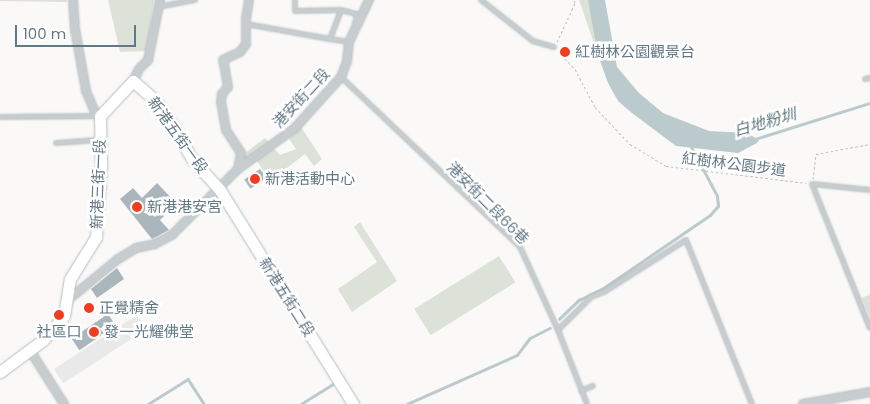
<!DOCTYPE html>
<meta charset="utf-8">
<style>
body{margin:0}
#map{position:relative;width:870px;height:404px;overflow:hidden;background:#faf9f7;font-family:Poppins,"Noto Sans TC",sans-serif}
div>[style]{position:absolute}
[style*='--x']{left:calc(var(--x)*1px);top:calc(var(--y)*1px);width:calc(var(--w)*1px);rotate:calc(var(--a)*1deg)}
.built>*{inset:0;background:#e8e9e8;transform-origin:0 0}
.green>*{inset:0;background:#dce2d8;transform-origin:0 0}
.water>*{inset:0;background:#bbcbcd}
.stream>*{height:2.5px;margin:-1.25px;padding:0 1.25px;transform-origin:1.25px;border-radius:1.25px;background:#bbcbcd}
.building>*{inset:0;background:#abb6bc;transform-origin:0 0}
.path>*{height:1px;margin-top:-0.5px;transform-origin:0;background:repeating-linear-gradient(90deg,#bec2c4 0 2.5px,transparent 0 5px)}
.roads{filter:drop-shadow(0 0 1px #b6bec2) drop-shadow(0 0 1px #b6bec2)}
.lane>*{height:4px;margin:-2px;padding:0 2px;transform-origin:2px;border-radius:2px;background:#c7cccf}
.street>*{height:8px;margin:-4px;padding:0 4px;transform-origin:4px;border-radius:4px;background:#c7cccf}
.secondary>*{height:11px;margin:-5.5px;padding:0 5.5px;transform-origin:5.5px;border-radius:5.5px;background:#fff}
.dots>*{width:14px;height:14px;translate:-50% -50%;box-sizing:border-box;border:2px solid #fff;border-radius:50%}
span{translate:-50% -50%;white-space:nowrap;text-align:center;line-height:1.15;-webkit-text-stroke:5px #fff;paint-order:stroke}
.poi-label{font-size:15px;color:#627985}
.left{translate:0 -50%;text-align:left}
.street-label{font-size:15px;color:#627985}
.water-label{font-size:16px;color:#5d787e;font-style:italic}
.scale{position:absolute;left:15px;top:25px;width:121px;height:22px;box-sizing:border-box;border:2px solid #627985;border-top:0;padding-left:6px;font-size:15px;line-height:18px;white-space:nowrap;color:#627985;-webkit-text-stroke:4px #fff;paint-order:stroke}
</style>
<div id="map">
<div class="built">
<i style="left:137px;top:315px;width:17px;height:99px;rotate:57deg"></i>
</div>
<div class="green">
<i style="clip-path:polygon(0 0,67px 0,67px 2px,0 1px)"></i>
<i style="clip-path:polygon(108px 0,154px 0,146px 51px,120px 52px)"></i>
<i style="clip-path:polygon(579px 0,591px 0,598px 55px)"></i>
<i style="clip-path:polygon(301px 127px,322px 159px,314px 166px,305px 154px,270px 181px,255px 158px,239px 169px,236px 160px,265px 138px,280px 155px,296px 149px,289px 139px)"></i>
<i style="clip-path:polygon(360px 222px,397px 281px,352px 312px,338px 289px,377px 262px,354px 227px)"></i>
<i style="left:499px;top:256px;width:31px;height:100px;rotate:58deg"></i>
<i style="clip-path:polygon(870px 294px,870px 318px,862px 298px)"></i>
</div>
<div class="water">
<i style="clip-path:polygon(588px 0,605px 0,617px 67px,639px 93px,663px 113px,709px 131px,747px 133px,759px 140px,757px 143px,738px 153px,676px 146px,632px 113px,618px 101px,608px 83px,598px 55px)"></i>
</div>
<div class="stream">
<i style="--x:755;--y:139;--w:121;--a:-17.4"></i>
<i style="--x:559;--y:319;--w:28;--a:-44"></i>
<i style="--x:579;--y:300;--w:25;--a:-26"></i>
<i style="--x:602;--y:289;--w:131;--a:-34.4"></i>
<i style="--x:710;--y:215;--w:12;--a:-48"></i>
<i style="--x:718;--y:206;--w:10;--a:-96"></i>
<i style="--x:717;--y:196;--w:55;--a:-118"></i>
<i style="--x:148;--y:404;--w:47;--a:-32"></i>
<i style="--x:188;--y:379;--w:30;--a:57"></i>
<i style="--x:301;--y:404;--w:40;--a:-32"></i>
<i style="--x:407;--y:404;--w:120;--a:-24"></i>
<i style="--x:517;--y:355;--w:21;--a:-53"></i>
<i style="--x:530;--y:338;--w:22;--a:-27"></i>
</div>
<div class="building">
<i style="left:260px;top:169px;width:11px;height:19px;rotate:56deg"></i>
<i style="clip-path:polygon(157px 183px,177px 204px,160px 220px,169px 230px,152px 239px,120px 199px,133px 188px,142px 198px)"></i>
<i style="clip-path:polygon(117px 268px,124px 279px,97px 298px,91px 289px)"></i>
<i style="left:108px;top:314px;width:14px;height:44px;rotate:56deg"></i>
</div>
<div class="path">
<i style="--x:557;--y:42;--w:43;--a:-65.2"></i>
<i style="--x:575;--y:3;--w:3;--a:-108"></i>
<i style="--x:558;--y:51;--w:25;--a:47"></i>
<i style="--x:575;--y:69;--w:43;--a:62.2"></i>
<i style="--x:595;--y:107;--w:51;--a:46.6"></i>
<i style="--x:630;--y:144;--w:42;--a:31.4"></i>
<i style="--x:666;--y:166;--w:141;--a:6.9"></i>
<i style="--x:813;--y:179;--w:25;--a:-83"></i>
<i style="--x:816;--y:154;--w:55;--a:-10.5"></i>
</div>
<div class="roads">
<div class="lane">
<i style="--x:295;--y:0;--w:11;--a:90"></i>
<i style="--x:295;--y:11;--w:46;--a:-1.2"></i>
<i style="--x:341;--y:10;--w:16;--a:14"></i>
<i style="--x:357;--y:14;--w:10;--a:101"></i>
<i style="--x:481;--y:0;--w:66;--a:38.3"></i>
<i style="--x:533;--y:41;--w:22;--a:16"></i>
<i style="--x:158;--y:7;--w:38;--a:-11"></i>
<i style="--x:246;--y:24;--w:85;--a:10.1"></i>
<i style="--x:330;--y:39;--w:31;--a:-69"></i>
<i style="--x:330;--y:39;--w:19;--a:9"></i>
<i style="--x:341;--y:77;--w:247;--a:43.5"></i>
<i style="--x:520;--y:247;--w:91;--a:65.4"></i>
<i style="--x:558;--y:330;--w:79;--a:68.6"></i>
<i style="--x:865;--y:79;--w:5;--a:-11"></i>
<i style="--x:0;--y:117;--w:98;--a:-0.6"></i>
<i style="--x:56;--y:143;--w:42;--a:-4.1"></i>
<i style="--x:870;--y:190;--w:58;--a:-174.1"></i>
<i style="--x:812;--y:184;--w:155;--a:68.1"></i>
<i style="--x:558;--y:330;--w:47;--a:-45"></i>
<i style="--x:591;--y:297;--w:14;--a:-21"></i>
<i style="--x:604;--y:292;--w:97;--a:-32.4"></i>
<i style="--x:686;--y:240;--w:177;--a:68.1"></i>
<i style="--x:581;--y:391;--w:13;--a:-23"></i>
</div>
<div class="street">
<i style="--x:73;--y:0;--w:29;--a:86"></i>
<i style="--x:75;--y:29;--w:63;--a:79.9"></i>
<i style="--x:86;--y:91;--w:23;--a:67"></i>
<i style="--x:95;--y:112;--w:6;--a:39"></i>
<i style="--x:133;--y:81;--w:13;--a:-63"></i>
<i style="--x:139;--y:69;--w:13;--a:-45"></i>
<i style="--x:148;--y:60;--w:61;--a:-78.7"></i>
<i style="--x:238;--y:169;--w:16;--a:-79"></i>
<i style="--x:241;--y:153;--w:27;--a:-123"></i>
<i style="--x:226;--y:130;--w:28;--a:-100"></i>
<i style="--x:221;--y:102;--w:8;--a:-83"></i>
<i style="--x:222;--y:94;--w:9;--a:-49"></i>
<i style="--x:228;--y:87;--w:27;--a:-100"></i>
<i style="--x:223;--y:60;--w:19;--a:-25"></i>
<i style="--x:240;--y:52;--w:10;--a:-53"></i>
<i style="--x:246;--y:44;--w:25;--a:-90"></i>
<i style="--x:246;--y:19;--w:19;--a:-81"></i>
<i style="--x:67;--y:301;--w:66;--a:-39.5"></i>
<i style="--x:118;--y:259;--w:21;--a:-31"></i>
<i style="--x:136;--y:248;--w:19;--a:-12"></i>
<i style="--x:155;--y:244;--w:19;--a:-28"></i>
<i style="--x:172;--y:235;--w:93;--a:-45"></i>
<i style="--x:238;--y:169;--w:70;--a:-35.7"></i>
<i style="--x:295;--y:128;--w:69;--a:-48"></i>
<i style="--x:341;--y:77;--w:17;--a:-69"></i>
<i style="--x:347;--y:61;--w:19;--a:-84"></i>
<i style="--x:349;--y:42;--w:47;--a:-64.5"></i>
<i style="--x:31;--y:352;--w:62;--a:57.6"></i>
<i style="--x:803;--y:404;--w:68;--a:-10.2"></i>
</div>
<div class="secondary">
<i style="--x:0;--y:372;--w:54;--a:-36.7"></i>
<i style="--x:43;--y:340;--w:32;--a:-49"></i>
<i style="--x:64;--y:316;--w:37;--a:-81"></i>
<i style="--x:70;--y:279;--w:49;--a:-58.2"></i>
<i style="--x:96;--y:237;--w:71;--a:-86"></i>
<i style="--x:101;--y:166;--w:50;--a:-91.1"></i>
<i style="--x:100;--y:116;--w:48;--a:-46.7"></i>
<i style="--x:133;--y:81;--w:29;--a:41"></i>
<i style="--x:155;--y:100;--w:24;--a:54"></i>
<i style="--x:169;--y:119;--w:46;--a:60.1"></i>
<i style="--x:192;--y:159;--w:42;--a:47.9"></i>
<i style="--x:220;--y:190;--w:252;--a:58.1"></i>
</div>
</div>
<div class="dots">
<i style="left:565px;top:52px;background:#f23b1f"></i>
<i style="left:255px;top:179px;background:#f23b1f"></i>
<i style="left:137px;top:207px;background:#f23b1f"></i>
<i style="left:89px;top:308px;background:#f23b1f"></i>
<i style="left:59px;top:315px;background:#f23b1f"></i>
<i style="left:94px;top:332px;background:#f23b1f"></i>
</div>
<div class="poi-label">
<span class="left" style="left:575px;top:52px">紅樹林公園觀景台</span>
<span class="left" style="left:265px;top:179px">新港活動中心</span>
<span class="left" style="left:147px;top:207px">新港港安宮</span>
<span class="left" style="left:99px;top:308px">正覺精舍</span>
<span style="left:59px;top:332px">社區口</span>
<span class="left" style="left:104px;top:332px">發一光耀佛堂</span>
</div>
<div class="street-label">
<span style="left:301px;top:98px;rotate:-47deg">港安街二段</span>
<span style="left:178px;top:135px;rotate:54deg">新港五街一段</span>
<span style="left:734px;top:164px;rotate:7deg">紅樹林公園步道</span>
<span style="left:98px;top:184px;rotate:-88deg">新港三街一段</span>
<span style="left:488px;top:203px;rotate:45deg">港安街二段66巷</span>
<span style="left:287px;top:297px;rotate:58deg">新港五街二段</span>
</div>
<div class="water-label">
<span style="left:765px;top:123px;rotate:-16deg">白地粉圳</span>
</div>
<div class="scale">100 m</div>
</div>
